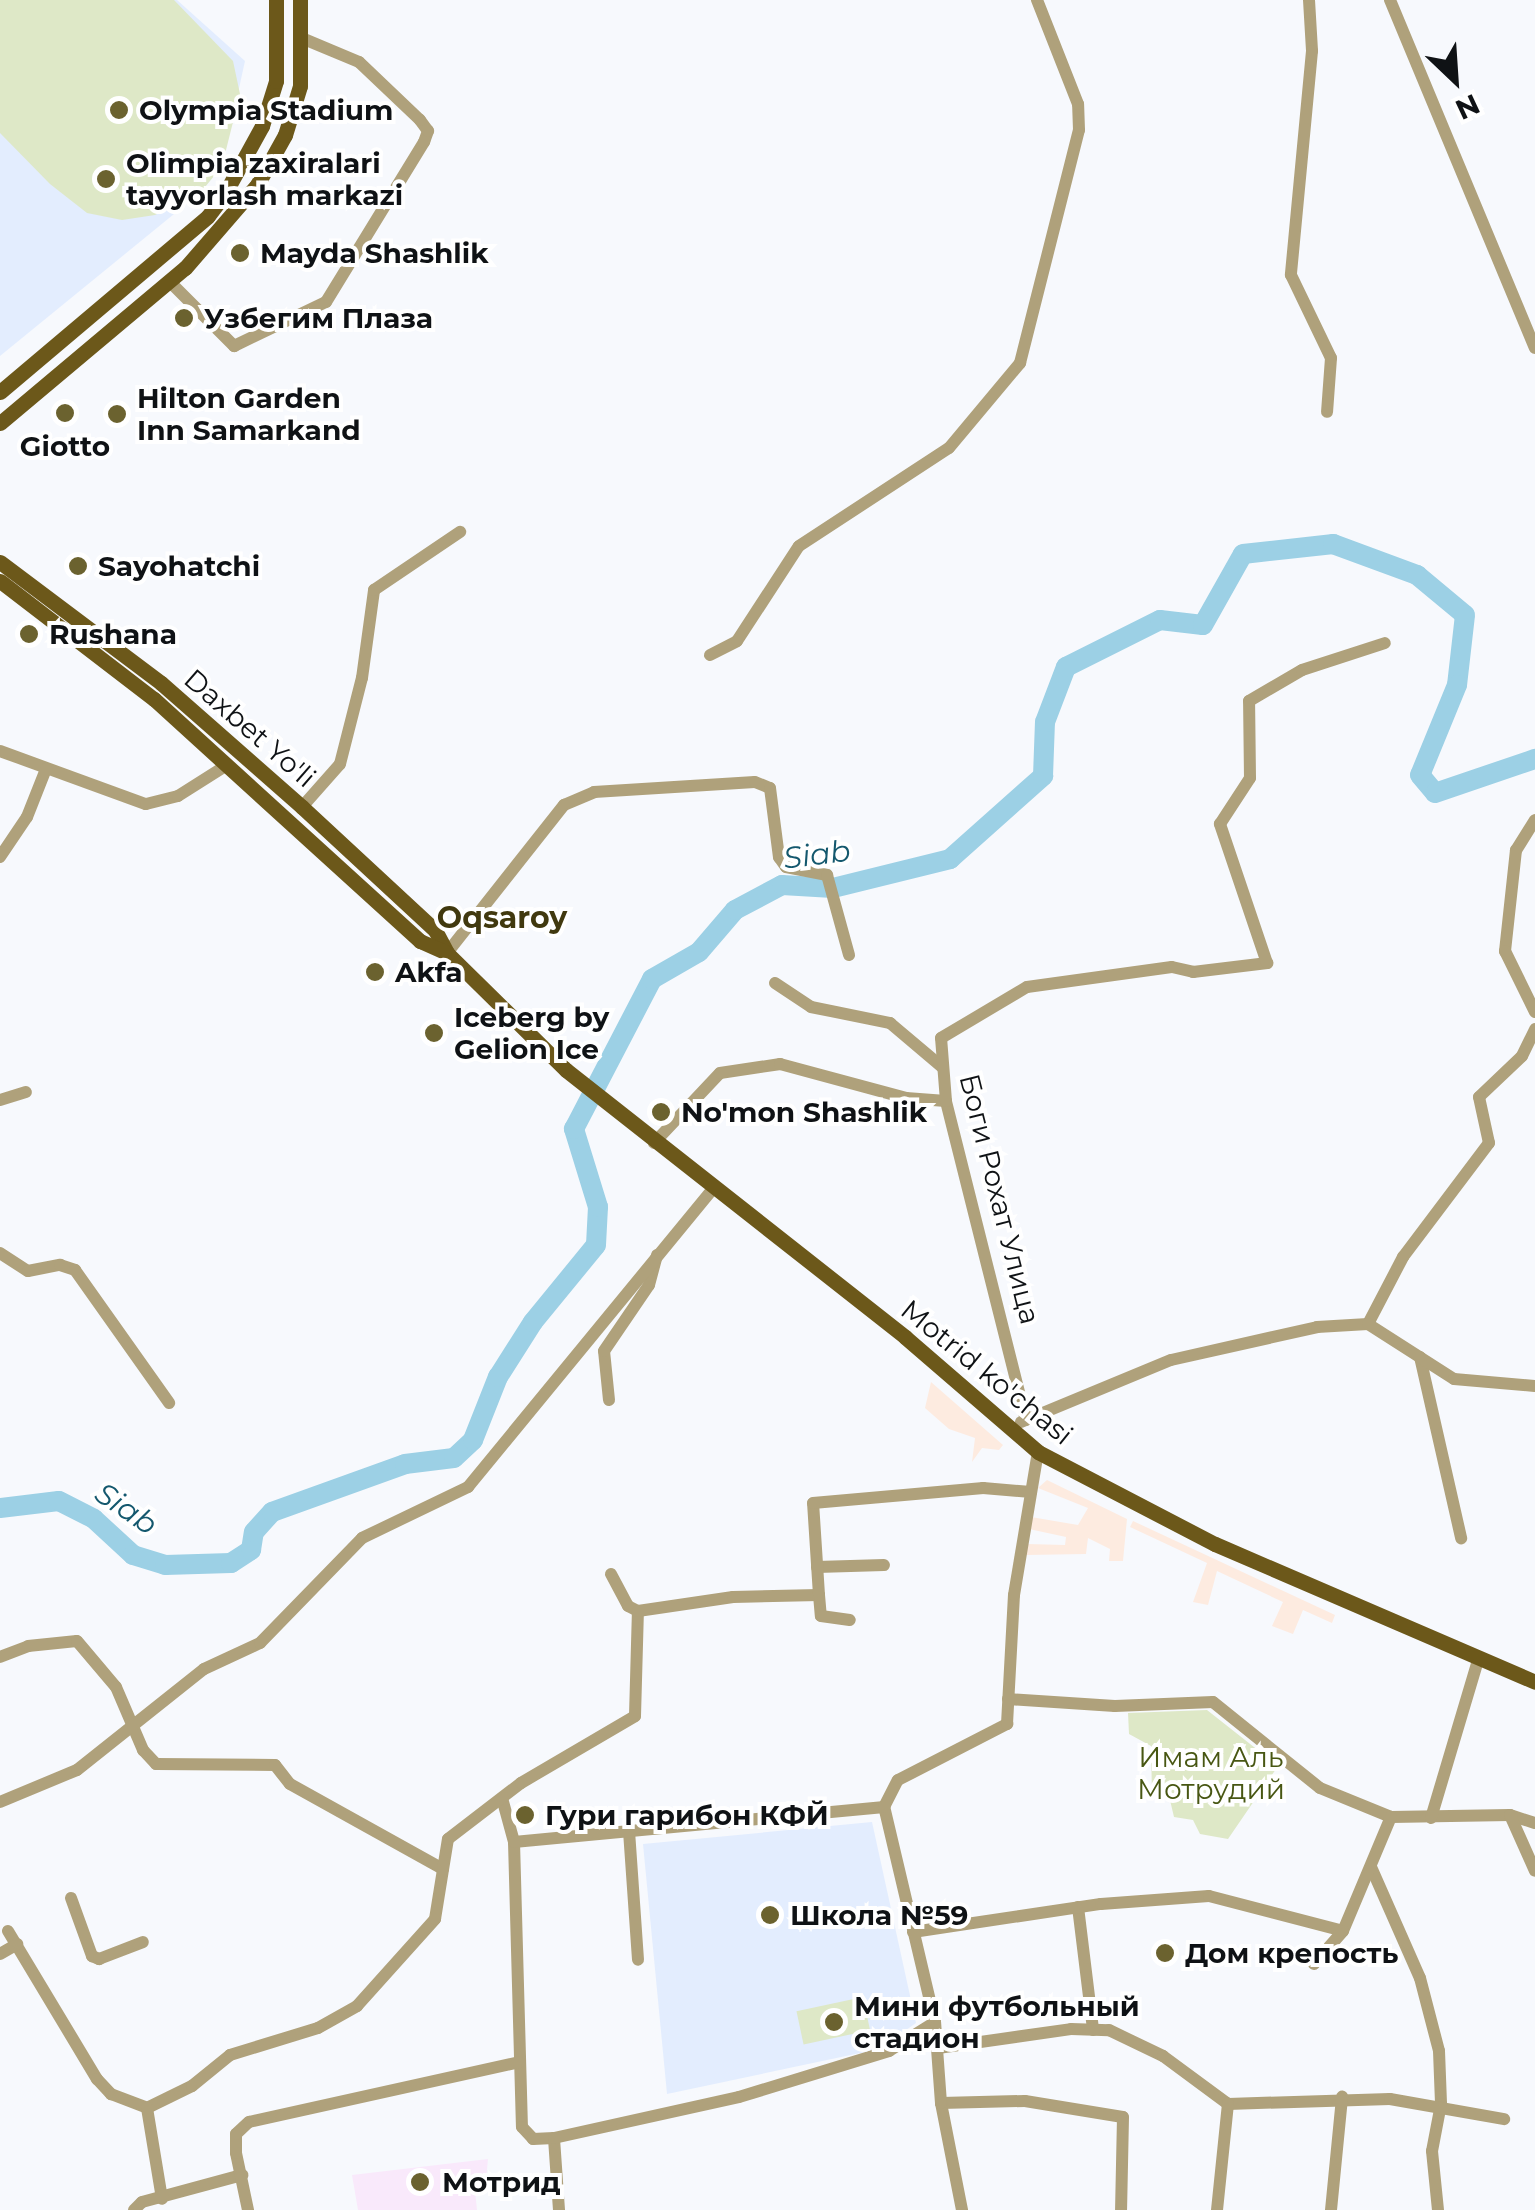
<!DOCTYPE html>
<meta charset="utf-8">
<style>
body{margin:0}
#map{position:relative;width:1535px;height:2210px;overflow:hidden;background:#f7f9fd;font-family:Montserrat,sans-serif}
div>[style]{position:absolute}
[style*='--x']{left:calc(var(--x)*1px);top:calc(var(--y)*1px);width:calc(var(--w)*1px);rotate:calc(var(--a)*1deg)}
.commercial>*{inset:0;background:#fdebe0}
.built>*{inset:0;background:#e3edfe}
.medical>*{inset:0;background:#f9e9fb}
.green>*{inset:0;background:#dee8c7;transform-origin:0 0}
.river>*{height:20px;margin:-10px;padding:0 10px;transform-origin:10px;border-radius:10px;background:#9cd0e5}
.minor>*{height:12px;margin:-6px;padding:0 6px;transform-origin:6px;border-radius:6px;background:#afa17b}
.major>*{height:15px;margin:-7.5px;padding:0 7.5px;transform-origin:7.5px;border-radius:7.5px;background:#6c581a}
.dots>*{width:28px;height:28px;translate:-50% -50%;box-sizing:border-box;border:5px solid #fff;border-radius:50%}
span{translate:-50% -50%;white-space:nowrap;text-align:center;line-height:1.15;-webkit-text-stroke:8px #fff;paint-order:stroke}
.poi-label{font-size:28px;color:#0f1215;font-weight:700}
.left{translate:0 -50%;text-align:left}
.street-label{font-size:28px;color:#0f1215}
.park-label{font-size:28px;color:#485713}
.water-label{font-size:30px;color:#14586e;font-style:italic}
.neighbourhood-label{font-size:30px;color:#41390f;font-weight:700}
.north{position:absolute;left:1405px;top:30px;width:100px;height:100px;-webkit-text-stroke:8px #fff;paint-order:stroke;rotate:155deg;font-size:28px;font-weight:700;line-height:40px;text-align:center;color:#0f1215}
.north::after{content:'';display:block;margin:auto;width:35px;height:45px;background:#0f1215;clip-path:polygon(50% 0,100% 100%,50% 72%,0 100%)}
</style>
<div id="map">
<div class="commercial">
<i style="clip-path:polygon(931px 1382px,1003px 1445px,999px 1450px,982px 1448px,972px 1462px,975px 1438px,949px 1429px,925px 1408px)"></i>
<i style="clip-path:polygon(1047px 1480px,1127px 1519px,1123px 1561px,1109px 1561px,1110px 1549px,1088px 1538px,1086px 1554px,1026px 1555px,1027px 1544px,1065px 1545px,1066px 1537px,1029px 1529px,1031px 1517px,1078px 1525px,1088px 1508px,1038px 1488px)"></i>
<i style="clip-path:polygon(1133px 1521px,1335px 1615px,1332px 1623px,1303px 1610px,1293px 1634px,1272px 1626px,1283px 1602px,1217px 1571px,1208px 1605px,1193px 1602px,1207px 1563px,1130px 1527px)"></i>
</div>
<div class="built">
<i style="clip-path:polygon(0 0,177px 0,245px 61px,222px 166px,201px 192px,0 356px)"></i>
<i style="clip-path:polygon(872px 1822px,916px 2023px,879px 2049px,667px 2094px,643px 1844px)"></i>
</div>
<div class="medical">
<i style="clip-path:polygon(488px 2159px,485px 2191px,475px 2191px,477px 2210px,358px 2210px,352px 2175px)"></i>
</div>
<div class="green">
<i style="clip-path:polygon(0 0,174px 0,233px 61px,240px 94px,222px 166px,201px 192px,155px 215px,122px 220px,87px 213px,50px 184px,0 133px)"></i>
<i style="clip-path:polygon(1207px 1710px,1278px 1766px,1228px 1839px,1200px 1834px,1193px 1820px,1174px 1817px,1169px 1796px,1152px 1795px,1151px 1746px,1129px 1734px,1128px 1713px)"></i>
<i style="left:863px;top:1997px;width:34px;height:68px;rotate:78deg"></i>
</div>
<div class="river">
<i style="--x:0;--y:1508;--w:59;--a:-6.8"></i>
<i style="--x:59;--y:1501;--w:39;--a:27"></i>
<i style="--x:94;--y:1519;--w:53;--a:42.7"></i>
<i style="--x:133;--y:1555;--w:34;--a:17"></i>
<i style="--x:165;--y:1565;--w:66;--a:-1.7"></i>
<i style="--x:231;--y:1563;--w:24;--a:-33"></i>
<i style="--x:251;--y:1550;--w:18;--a:-81"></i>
<i style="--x:254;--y:1532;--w:27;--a:-48"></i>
<i style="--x:272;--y:1512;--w:141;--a:-19.8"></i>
<i style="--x:405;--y:1464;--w:49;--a:-7"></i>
<i style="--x:454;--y:1458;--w:26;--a:-43"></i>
<i style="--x:473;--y:1440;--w:68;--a:-68.4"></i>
<i style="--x:498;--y:1377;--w:65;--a:-57.5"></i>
<i style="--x:533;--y:1322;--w:99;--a:-50.7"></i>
<i style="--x:596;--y:1245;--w:38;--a:-87"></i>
<i style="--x:598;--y:1207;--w:82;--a:-107.1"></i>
<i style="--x:574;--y:1129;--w:169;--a:-62.5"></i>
<i style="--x:652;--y:979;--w:54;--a:-29.9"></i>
<i style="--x:699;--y:952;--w:55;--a:-49.4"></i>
<i style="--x:735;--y:910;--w:53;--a:-28"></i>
<i style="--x:782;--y:885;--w:51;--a:3.4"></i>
<i style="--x:833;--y:888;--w:121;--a:-13.9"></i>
<i style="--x:950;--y:859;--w:125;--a:-41.7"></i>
<i style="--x:1043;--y:776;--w:54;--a:-87.9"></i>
<i style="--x:1045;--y:722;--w:59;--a:-69.1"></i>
<i style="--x:1066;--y:667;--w:105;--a:-26.6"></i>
<i style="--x:1160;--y:620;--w:43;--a:6.6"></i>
<i style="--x:1203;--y:625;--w:81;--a:-60.6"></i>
<i style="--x:1243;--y:554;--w:91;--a:-6.3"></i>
<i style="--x:1333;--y:544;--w:90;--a:20.3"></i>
<i style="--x:1417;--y:575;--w:62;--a:39.8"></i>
<i style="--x:1465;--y:615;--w:70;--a:96.5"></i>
<i style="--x:1457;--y:685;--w:97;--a:112.3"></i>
<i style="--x:1420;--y:775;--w:23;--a:50"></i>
<i style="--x:1435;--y:793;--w:106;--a:-18.8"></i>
</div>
<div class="minor">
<i style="--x:1309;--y:0;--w:51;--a:86.6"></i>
<i style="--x:1312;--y:51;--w:225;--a:95.4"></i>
<i style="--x:1291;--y:275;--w:92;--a:64.3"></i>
<i style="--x:1331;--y:358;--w:54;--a:94.2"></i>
<i style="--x:1390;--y:0;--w:377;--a:67.4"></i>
<i style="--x:170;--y:282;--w:91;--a:45"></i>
<i style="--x:234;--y:346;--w:102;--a:-25.6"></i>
<i style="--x:326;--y:302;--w:188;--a:-58.5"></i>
<i style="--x:424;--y:142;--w:12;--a:-70"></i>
<i style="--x:428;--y:131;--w:14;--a:-126"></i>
<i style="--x:420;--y:120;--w:84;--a:-136.4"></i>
<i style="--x:359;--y:62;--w:60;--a:-157.3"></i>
<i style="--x:710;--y:655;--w:30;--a:-27"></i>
<i style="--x:737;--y:641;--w:113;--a:-56.9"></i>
<i style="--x:799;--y:546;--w:179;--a:-33.2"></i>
<i style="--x:949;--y:448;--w:111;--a:-50.1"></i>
<i style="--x:1020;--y:363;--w:240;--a:-75.8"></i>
<i style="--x:1079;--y:130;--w:26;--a:-92"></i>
<i style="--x:1078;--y:104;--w:112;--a:-111.5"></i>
<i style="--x:0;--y:751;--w:155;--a:20"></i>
<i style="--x:146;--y:804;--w:33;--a:-14"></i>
<i style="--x:178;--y:796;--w:58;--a:-32.3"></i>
<i style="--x:302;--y:807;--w:57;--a:-48.5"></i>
<i style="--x:340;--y:764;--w:89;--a:-75.7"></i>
<i style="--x:362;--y:678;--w:89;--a:-82.2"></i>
<i style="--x:374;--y:590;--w:104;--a:-34"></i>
<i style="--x:1535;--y:820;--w:36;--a:122"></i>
<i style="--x:1516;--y:850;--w:102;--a:96.2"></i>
<i style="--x:1505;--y:951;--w:68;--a:63.8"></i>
<i style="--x:0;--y:857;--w:48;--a:-56"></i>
<i style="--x:27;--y:817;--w:52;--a:-68.4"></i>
<i style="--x:447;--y:953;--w:189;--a:-51.7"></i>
<i style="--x:564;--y:805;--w:33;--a:-23"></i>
<i style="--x:594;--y:792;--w:161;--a:-3.6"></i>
<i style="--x:755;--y:782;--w:16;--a:22"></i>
<i style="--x:770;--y:788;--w:70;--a:82.6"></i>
<i style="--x:779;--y:857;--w:12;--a:55"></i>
<i style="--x:786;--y:867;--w:42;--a:11"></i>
<i style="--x:827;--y:875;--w:83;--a:74.6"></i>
<i style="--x:775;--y:983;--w:43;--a:33.7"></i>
<i style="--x:811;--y:1007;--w:81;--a:11.4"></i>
<i style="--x:890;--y:1023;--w:68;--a:40.2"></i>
<i style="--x:0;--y:1100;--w:27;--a:-17"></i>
<i style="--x:654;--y:1143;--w:96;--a:-46.7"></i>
<i style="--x:720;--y:1073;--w:61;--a:-8.5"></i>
<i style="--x:780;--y:1064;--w:131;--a:15.1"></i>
<i style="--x:906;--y:1098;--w:40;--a:4.3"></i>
<i style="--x:0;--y:1253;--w:33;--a:33"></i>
<i style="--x:28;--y:1271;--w:33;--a:-11"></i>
<i style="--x:60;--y:1265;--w:16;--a:18"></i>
<i style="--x:75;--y:1270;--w:163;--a:54.7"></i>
<i style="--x:1368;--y:1324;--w:76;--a:-62.4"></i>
<i style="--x:1403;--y:1257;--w:143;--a:-53"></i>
<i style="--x:1489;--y:1143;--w:47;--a:-102.3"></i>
<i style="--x:1479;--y:1097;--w:59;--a:-43.6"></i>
<i style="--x:1522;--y:1056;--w:30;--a:-64"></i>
<i style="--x:1420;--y:1357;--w:186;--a:77.2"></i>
<i style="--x:609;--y:1400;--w:49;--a:-95.8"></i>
<i style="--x:604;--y:1351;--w:80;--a:-55.7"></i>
<i style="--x:649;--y:1285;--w:31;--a:-75"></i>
<i style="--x:1026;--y:1420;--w:329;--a:-104.1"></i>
<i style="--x:946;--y:1101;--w:63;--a:-94.5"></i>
<i style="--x:941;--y:1038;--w:100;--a:-30.7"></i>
<i style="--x:1027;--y:987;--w:146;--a:-7.9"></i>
<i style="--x:1172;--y:967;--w:22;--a:13"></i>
<i style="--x:1193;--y:972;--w:75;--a:-6.9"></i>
<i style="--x:1267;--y:963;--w:147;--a:-108.7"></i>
<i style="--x:1220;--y:824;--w:55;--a:-56.9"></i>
<i style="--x:1250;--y:778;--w:77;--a:-90.7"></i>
<i style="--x:1249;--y:701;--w:61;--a:-30.3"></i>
<i style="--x:1302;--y:670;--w:87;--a:-18"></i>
<i style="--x:1021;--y:1422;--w:162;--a:-22.5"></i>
<i style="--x:1171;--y:1360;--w:150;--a:-12.7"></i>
<i style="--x:1317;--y:1327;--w:51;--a:-3.4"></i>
<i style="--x:1368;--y:1324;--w:102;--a:32.6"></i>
<i style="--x:1454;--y:1379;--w:81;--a:4.9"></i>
<i style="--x:817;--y:1567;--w:67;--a:-1.7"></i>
<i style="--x:611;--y:1574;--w:36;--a:62"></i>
<i style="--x:628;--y:1606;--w:11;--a:27"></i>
<i style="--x:819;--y:1595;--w:21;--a:85"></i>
<i style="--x:821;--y:1616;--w:29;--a:8"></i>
<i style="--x:0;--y:1657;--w:30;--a:-21"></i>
<i style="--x:28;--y:1646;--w:49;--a:-5.8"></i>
<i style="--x:77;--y:1641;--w:60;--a:49.7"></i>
<i style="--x:116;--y:1687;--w:69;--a:66.8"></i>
<i style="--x:143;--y:1750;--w:19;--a:47"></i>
<i style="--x:156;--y:1764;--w:119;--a:0.5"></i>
<i style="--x:275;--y:1765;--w:24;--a:52"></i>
<i style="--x:290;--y:1784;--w:175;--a:29.1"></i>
<i style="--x:1008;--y:1699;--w:107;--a:3.7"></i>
<i style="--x:1115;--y:1706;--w:98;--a:-2.3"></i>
<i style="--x:1213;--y:1702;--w:137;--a:38.8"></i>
<i style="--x:1320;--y:1788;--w:77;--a:22.2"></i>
<i style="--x:1391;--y:1817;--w:119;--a:-1"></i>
<i style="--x:1510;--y:1815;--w:26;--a:18"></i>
<i style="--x:502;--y:1798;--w:46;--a:74.7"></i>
<i style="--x:514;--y:1842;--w:285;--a:88.4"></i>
<i style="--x:522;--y:2127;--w:16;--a:47"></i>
<i style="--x:533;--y:2139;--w:21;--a:-3"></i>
<i style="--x:0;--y:1802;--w:83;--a:-22.6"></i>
<i style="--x:77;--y:1770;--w:162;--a:-38.5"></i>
<i style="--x:204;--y:1669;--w:62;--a:-24.9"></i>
<i style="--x:260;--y:1643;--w:146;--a:-45.8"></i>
<i style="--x:362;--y:1538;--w:118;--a:-25.7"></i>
<i style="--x:468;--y:1487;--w:384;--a:-50.6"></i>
<i style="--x:1510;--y:1815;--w:61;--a:65.9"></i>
<i style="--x:1431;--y:1818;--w:168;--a:-73.4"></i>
<i style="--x:629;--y:1831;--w:129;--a:86"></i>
<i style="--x:514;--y:1842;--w:372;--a:-5.4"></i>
<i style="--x:1371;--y:1867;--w:121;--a:66.2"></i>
<i style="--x:1420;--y:1978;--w:75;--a:75.4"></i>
<i style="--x:1439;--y:2051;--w:53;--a:87.8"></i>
<i style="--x:1441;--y:2104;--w:48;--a:100.8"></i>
<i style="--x:1432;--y:2151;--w:59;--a:84.2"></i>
<i style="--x:71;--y:1898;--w:62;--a:70.1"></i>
<i style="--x:92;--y:1956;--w:8;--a:23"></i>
<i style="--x:99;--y:1959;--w:47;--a:-21.1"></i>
<i style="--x:1078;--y:1907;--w:124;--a:83"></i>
<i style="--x:8;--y:1931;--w:173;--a:59"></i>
<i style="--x:97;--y:2079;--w:21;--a:47"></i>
<i style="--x:111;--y:2094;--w:39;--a:21"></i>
<i style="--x:147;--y:2108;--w:50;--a:-26.1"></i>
<i style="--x:192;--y:2086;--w:49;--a:-39.2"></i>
<i style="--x:230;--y:2055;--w:92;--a:-17.1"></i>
<i style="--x:318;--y:2028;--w:45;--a:-29.4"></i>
<i style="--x:357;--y:2006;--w:117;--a:-48.1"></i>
<i style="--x:435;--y:1919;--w:81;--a:-80.8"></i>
<i style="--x:448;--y:1839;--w:92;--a:-37.5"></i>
<i style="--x:521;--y:1783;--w:132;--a:-30.4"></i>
<i style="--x:635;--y:1716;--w:105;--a:-88.4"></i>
<i style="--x:638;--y:1611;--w:96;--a:-8.4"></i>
<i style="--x:733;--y:1597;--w:86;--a:-1.3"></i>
<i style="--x:819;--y:1595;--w:92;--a:-93.7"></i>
<i style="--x:813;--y:1503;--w:171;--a:-5"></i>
<i style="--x:983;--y:1488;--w:48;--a:4.8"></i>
<i style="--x:913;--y:1932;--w:190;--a:-8.5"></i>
<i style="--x:1101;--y:1904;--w:108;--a:-4.2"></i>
<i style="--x:1209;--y:1896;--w:138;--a:14.6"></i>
<i style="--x:1343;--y:1931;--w:124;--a:-67.2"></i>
<i style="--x:0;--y:1954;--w:20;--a:-30"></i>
<i style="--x:1314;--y:1964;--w:44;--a:-48.7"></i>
<i style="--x:938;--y:2048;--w:134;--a:-8.1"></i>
<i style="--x:1071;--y:2029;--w:38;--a:2"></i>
<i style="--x:1109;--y:2030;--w:60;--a:25.7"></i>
<i style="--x:1163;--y:2056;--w:81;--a:36.4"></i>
<i style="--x:1228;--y:2104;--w:162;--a:-1.8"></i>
<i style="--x:1390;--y:2099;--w:116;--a:10"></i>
<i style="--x:941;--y:2103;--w:84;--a:-1.4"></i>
<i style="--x:1025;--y:2101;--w:99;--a:9.3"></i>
<i style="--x:1123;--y:2117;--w:93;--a:91.2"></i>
<i style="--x:147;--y:2108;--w:92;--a:80.6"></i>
<i style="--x:134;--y:2210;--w:11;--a:-45"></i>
<i style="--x:142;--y:2202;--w:104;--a:-15.1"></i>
<i style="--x:248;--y:2210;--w:58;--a:-101.9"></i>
<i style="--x:236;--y:2153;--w:19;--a:-90"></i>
<i style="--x:236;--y:2134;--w:18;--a:-43"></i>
<i style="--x:249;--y:2122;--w:277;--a:-12.5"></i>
<i style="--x:559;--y:2210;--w:72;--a:-94"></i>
<i style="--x:554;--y:2138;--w:189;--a:-12.5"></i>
<i style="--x:739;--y:2097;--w:157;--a:-17"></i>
<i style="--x:889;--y:2051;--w:54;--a:-32.2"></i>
<i style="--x:962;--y:2210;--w:109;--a:-101.1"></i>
<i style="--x:941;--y:2103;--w:81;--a:-94.2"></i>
<i style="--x:935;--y:2022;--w:221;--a:-103.3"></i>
<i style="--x:884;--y:1807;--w:30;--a:-63"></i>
<i style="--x:898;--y:1780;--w:123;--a:-27.2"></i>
<i style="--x:1007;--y:1724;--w:129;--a:-86.9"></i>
<i style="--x:1014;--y:1595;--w:145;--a:-80.5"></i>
<i style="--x:1217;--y:2210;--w:107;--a:-84.1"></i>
<i style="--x:1331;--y:2210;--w:114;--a:-84.4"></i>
</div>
<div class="major">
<i style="--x:0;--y:392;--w:272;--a:-40.2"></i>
<i style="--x:208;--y:216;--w:26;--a:-53"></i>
<i style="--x:224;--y:195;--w:79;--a:-61.2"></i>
<i style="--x:262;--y:126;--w:47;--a:-72.7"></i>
<i style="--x:276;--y:81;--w:81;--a:-90"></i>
<i style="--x:0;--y:423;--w:241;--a:-40"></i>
<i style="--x:185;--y:268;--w:110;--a:-49.1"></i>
<i style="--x:257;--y:185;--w:57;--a:-60.8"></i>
<i style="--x:285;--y:135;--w:51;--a:-73"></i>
<i style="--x:300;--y:86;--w:86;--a:-90"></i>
<i style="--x:0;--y:562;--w:201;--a:36.9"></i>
<i style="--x:161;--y:683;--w:188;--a:41.3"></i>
<i style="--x:302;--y:807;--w:181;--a:42.8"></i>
<i style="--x:435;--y:930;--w:26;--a:62"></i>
<i style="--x:447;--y:953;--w:167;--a:44.5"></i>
<i style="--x:566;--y:1070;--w:432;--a:38.2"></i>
<i style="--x:905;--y:1337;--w:176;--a:40.8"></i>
<i style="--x:1038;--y:1452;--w:199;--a:27.5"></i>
<i style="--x:1215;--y:1544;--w:348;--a:23.3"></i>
<i style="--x:0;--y:581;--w:194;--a:37.5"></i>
<i style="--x:154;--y:699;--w:360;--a:42.3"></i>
<i style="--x:420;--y:941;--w:30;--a:24"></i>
</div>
<div class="dots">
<i style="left:119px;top:110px;background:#6b622f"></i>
<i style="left:106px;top:179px;background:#6b622f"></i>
<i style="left:240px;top:253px;background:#6b622f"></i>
<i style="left:184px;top:318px;background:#6b622f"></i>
<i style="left:65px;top:413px;background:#6b622f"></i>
<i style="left:117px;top:414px;background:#6b622f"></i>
<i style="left:78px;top:566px;background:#6b622f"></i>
<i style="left:29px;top:634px;background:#6b622f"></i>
<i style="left:375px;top:972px;background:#6b622f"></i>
<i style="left:434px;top:1033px;background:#6b622f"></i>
<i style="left:661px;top:1112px;background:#6b622f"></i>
<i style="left:525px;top:1815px;background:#6b622f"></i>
<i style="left:770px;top:1915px;background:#6b622f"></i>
<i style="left:1165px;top:1953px;background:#6b622f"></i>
<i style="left:834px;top:2022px;background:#6b622f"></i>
<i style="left:420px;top:2182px;background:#6b622f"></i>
</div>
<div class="poi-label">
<span class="left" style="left:139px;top:110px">Olympia Stadium</span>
<span class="left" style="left:126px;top:179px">Olimpia zaxiralari<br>tayyorlash markazi</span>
<span class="left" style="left:260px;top:253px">Mayda Shashlik</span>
<span class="left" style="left:204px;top:318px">Узбегим Плаза</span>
<span class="left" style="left:137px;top:414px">Hilton Garden<br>Inn Samarkand</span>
<span style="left:65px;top:446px">Giotto</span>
<span class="left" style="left:98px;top:566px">Sayohatchi</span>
<span class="left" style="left:49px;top:634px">Rushana</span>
<span class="left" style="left:395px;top:972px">Akfa</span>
<span class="left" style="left:454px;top:1033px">Iceberg by<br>Gelion Ice</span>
<span class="left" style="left:681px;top:1112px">No'mon Shashlik</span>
<span class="left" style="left:545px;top:1815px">Гури гарибон КФЙ</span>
<span class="left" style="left:790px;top:1915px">Школа №59</span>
<span class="left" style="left:1185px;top:1953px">Дом крепость</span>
<span class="left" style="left:854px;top:2022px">Мини футбольный<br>стадион</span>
<span class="left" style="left:442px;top:2182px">Мотрид</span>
</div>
<div class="street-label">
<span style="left:250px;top:728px;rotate:41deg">Daxbet Yo'li</span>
<span style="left:1000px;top:1199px;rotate:76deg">Боги Рохат Улица</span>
<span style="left:987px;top:1372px;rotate:39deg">Motrid ko'chasi</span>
</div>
<div class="park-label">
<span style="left:1211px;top:1773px">Имам Аль<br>Мотрудий</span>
</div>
<div class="water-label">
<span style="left:817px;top:855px;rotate:-7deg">Siab</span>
<span style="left:126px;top:1509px;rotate:34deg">Siab</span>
</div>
<div class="neighbourhood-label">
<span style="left:502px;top:918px">Oqsaroy</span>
</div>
<div class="north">N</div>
</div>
